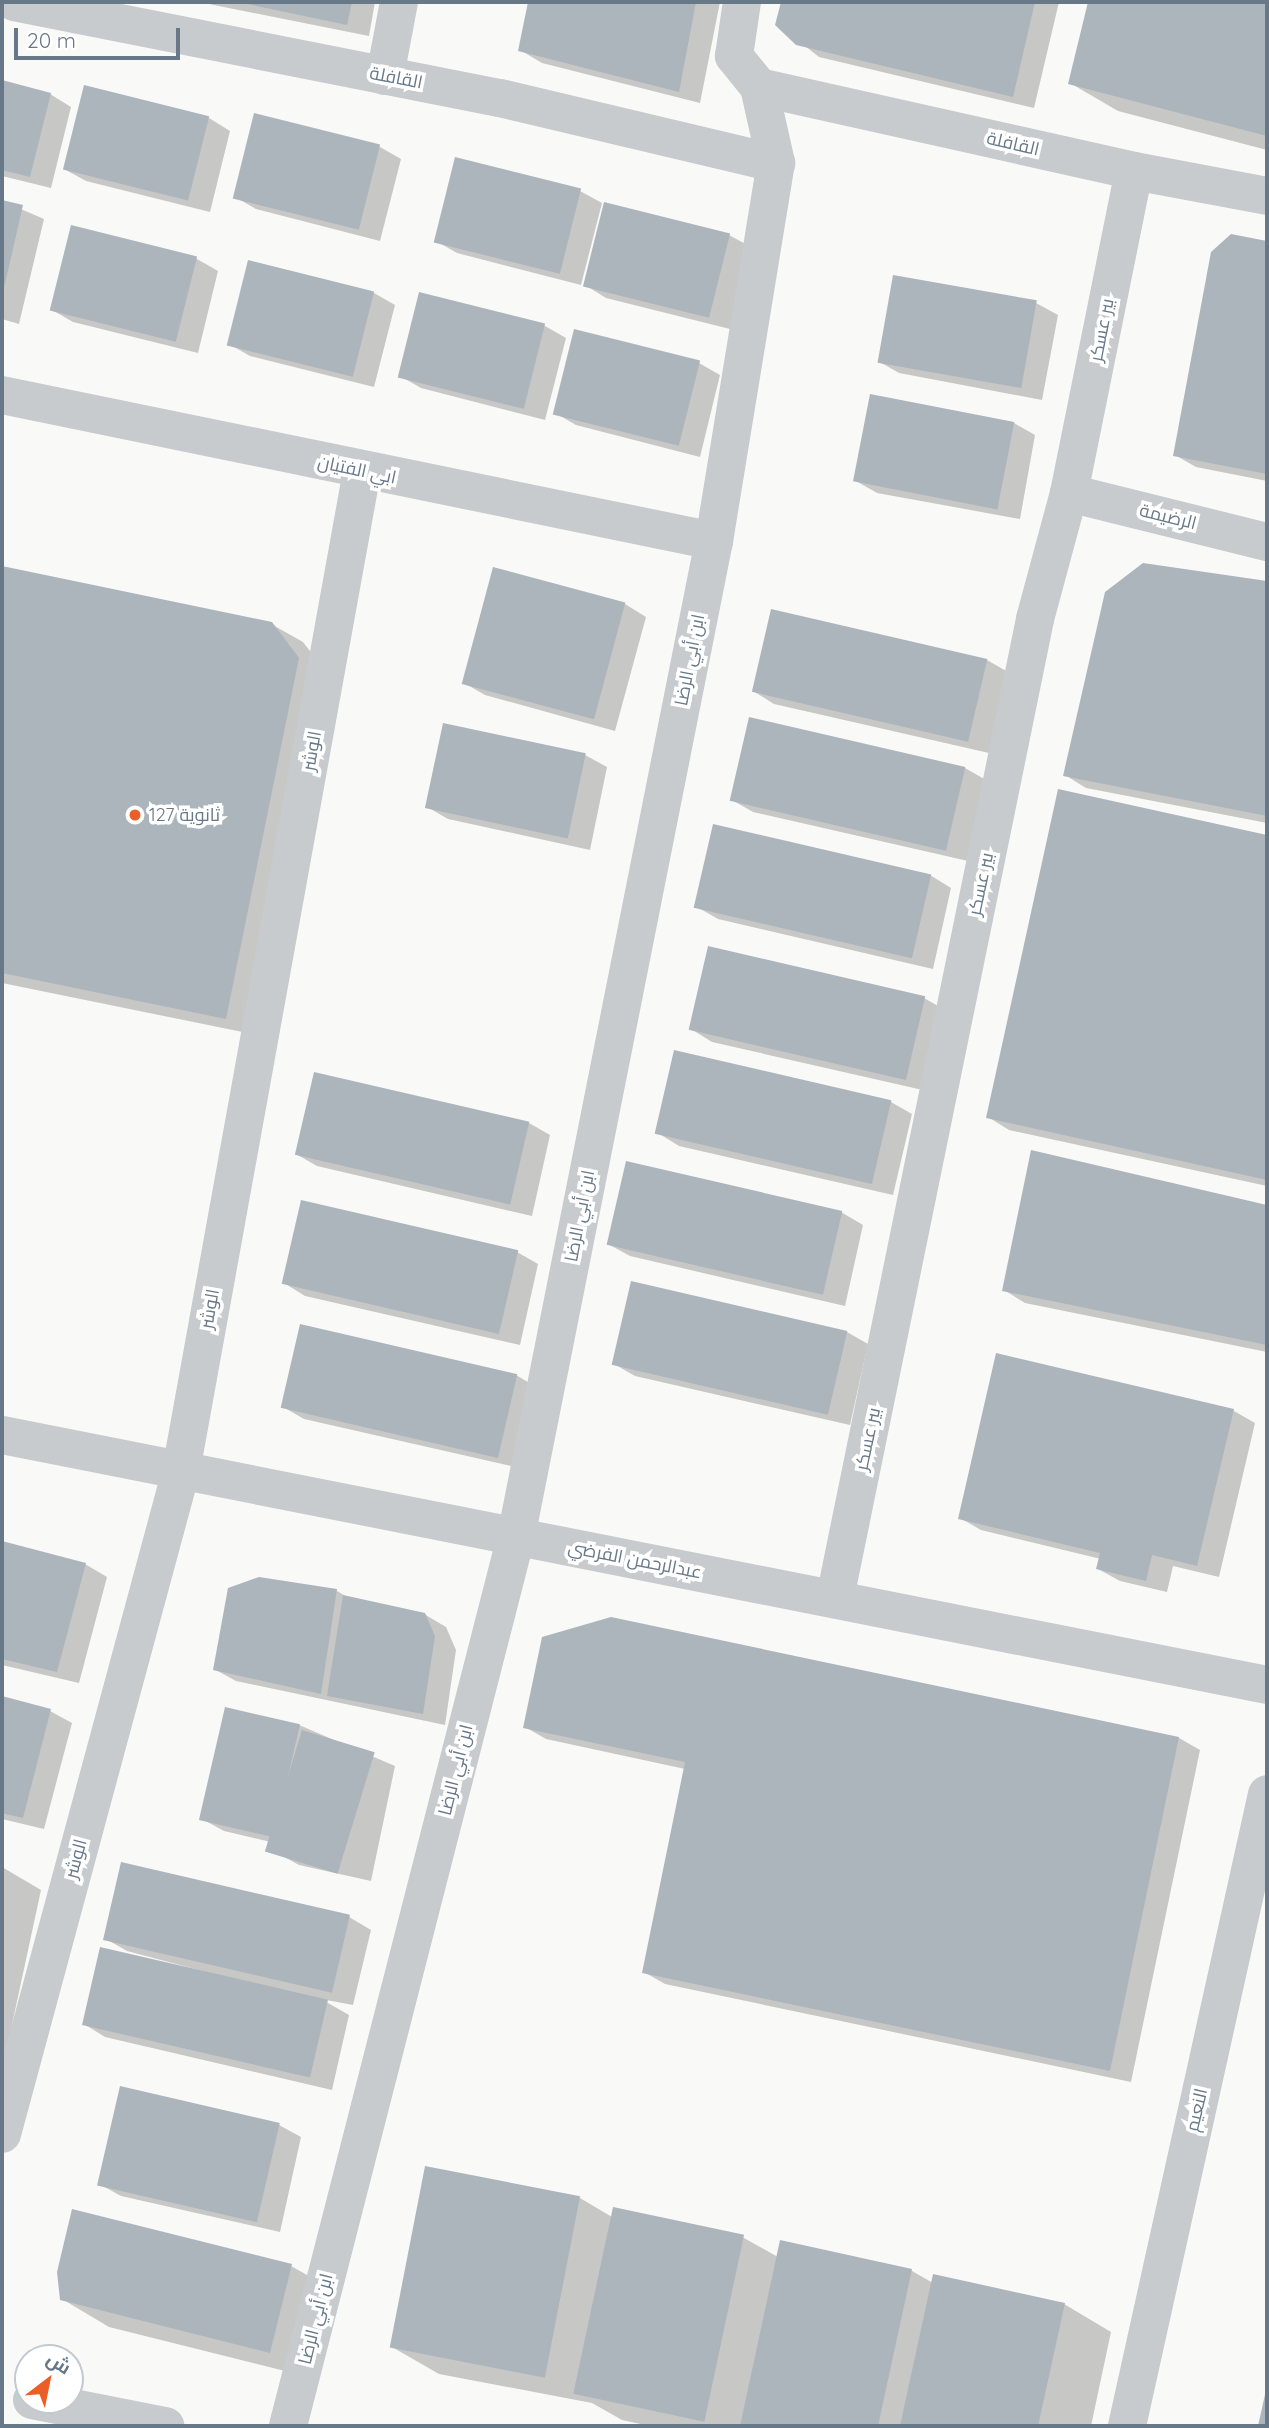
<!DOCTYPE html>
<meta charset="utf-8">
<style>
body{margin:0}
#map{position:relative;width:1269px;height:2428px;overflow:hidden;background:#f9f9f7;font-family:Quicksand,Cairo,sans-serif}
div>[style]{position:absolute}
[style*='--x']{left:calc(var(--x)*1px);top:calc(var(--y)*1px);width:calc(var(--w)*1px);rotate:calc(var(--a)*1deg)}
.shadow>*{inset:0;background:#0003}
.building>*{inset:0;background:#adb5bc;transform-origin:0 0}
.minor>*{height:38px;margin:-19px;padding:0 19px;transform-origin:19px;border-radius:19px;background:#c7cbce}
.dots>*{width:19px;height:19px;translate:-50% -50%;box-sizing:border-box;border:4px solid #fff;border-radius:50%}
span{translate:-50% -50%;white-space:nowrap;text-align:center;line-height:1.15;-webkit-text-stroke:7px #fff;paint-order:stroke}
.street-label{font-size:18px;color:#677889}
.poi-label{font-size:18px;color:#677889}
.left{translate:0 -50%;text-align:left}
.frame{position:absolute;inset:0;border:4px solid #677889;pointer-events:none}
.north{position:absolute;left:14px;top:2344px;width:70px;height:70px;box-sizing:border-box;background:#fff;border:2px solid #c2c9d0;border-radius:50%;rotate:32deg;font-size:19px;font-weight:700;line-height:28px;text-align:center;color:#677889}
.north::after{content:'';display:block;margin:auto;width:24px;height:32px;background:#eb5e25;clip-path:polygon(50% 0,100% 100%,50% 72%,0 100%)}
.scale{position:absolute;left:14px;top:28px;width:166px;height:32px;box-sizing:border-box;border:4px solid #677889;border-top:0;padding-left:9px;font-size:21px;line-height:24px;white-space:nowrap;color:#677889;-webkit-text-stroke:5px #fff;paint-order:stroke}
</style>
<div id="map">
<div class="shadow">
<i style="clip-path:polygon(199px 2px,375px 2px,369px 36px)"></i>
<i style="clip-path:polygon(530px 2px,720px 2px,700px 103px,542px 63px,520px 50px)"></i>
<i style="clip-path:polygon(783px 2px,1059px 2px,1034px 108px,819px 57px,777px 24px)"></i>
<i style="clip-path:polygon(1090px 2px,1267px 2px,1267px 150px,1118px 111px,1070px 83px)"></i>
<i style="clip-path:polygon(2px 82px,50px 94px,71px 107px,51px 188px,2px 176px)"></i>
<i style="clip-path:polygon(85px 87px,209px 118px,230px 131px,210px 212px,86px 181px,64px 169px)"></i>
<i style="clip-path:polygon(256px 115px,380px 147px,401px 159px,380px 241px,256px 209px,235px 197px)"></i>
<i style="clip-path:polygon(580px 191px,602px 203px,581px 285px,457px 253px,436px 241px)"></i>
<i style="clip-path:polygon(2px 201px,44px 219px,19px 324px,2px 319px)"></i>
<i style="clip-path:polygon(73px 227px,197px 259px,218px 271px,198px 353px,73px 322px,52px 310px)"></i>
<i style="clip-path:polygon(729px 235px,751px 247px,730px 329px,606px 298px,585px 285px)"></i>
<i style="clip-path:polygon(1232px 236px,1267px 243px,1267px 481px,1196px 467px,1175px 455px)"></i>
<i style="clip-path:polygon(250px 262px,374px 293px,395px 305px,374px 387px,250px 356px,229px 344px)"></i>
<i style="clip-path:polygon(421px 295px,545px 326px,566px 338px,545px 420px,421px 388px,400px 376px)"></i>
<i style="clip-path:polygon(1036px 303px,1058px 315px,1042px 400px,899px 373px,878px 361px)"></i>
<i style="clip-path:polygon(699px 363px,720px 375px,700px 457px,576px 425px,555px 413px)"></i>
<i style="clip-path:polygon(1014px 423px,1035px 435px,1020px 519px,877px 493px,856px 481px)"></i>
<i style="clip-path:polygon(1143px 565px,1267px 582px,1267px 823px,1086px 788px,1065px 775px)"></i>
<i style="clip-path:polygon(2px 568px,271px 624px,303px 642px,329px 676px,257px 1035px,2px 983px)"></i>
<i style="clip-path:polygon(494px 569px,625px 604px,646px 617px,615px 731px,485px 695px,464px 683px)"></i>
<i style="clip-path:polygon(987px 660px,1008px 672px,989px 753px,774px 704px,753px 691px)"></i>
<i style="clip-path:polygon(585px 755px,607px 767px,590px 850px,448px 819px,427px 807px)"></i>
<i style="clip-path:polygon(965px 768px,986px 780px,968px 861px,753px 812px,732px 800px)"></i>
<i style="clip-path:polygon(1059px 791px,1267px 837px,1267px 1186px,1009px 1130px,988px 1117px)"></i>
<i style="clip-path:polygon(930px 875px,951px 888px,933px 969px,718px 919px,697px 907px)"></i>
<i style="clip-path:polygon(924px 998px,945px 1010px,927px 1091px,712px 1042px,691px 1029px)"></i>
<i style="clip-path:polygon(676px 1052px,891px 1102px,912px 1114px,893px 1195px,679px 1146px,658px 1133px)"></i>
<i style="clip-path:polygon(529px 1123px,550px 1135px,532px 1216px,317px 1166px,296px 1154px)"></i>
<i style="clip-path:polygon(1032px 1152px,1267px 1207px,1267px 1352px,1025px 1303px,1004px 1290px)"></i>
<i style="clip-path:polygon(841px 1212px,863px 1225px,845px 1306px,630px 1256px,608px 1244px)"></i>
<i style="clip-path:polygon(517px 1252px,538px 1264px,520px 1345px,305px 1296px,284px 1283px)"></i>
<i style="clip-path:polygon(847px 1332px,868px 1344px,850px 1425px,635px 1376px,614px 1364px)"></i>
<i style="clip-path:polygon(998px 1355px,1234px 1411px,1255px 1423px,1219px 1577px,1173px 1566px,1167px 1592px,1120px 1581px,1098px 1569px,1101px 1559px,981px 1530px,960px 1518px)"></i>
<i style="clip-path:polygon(516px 1375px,538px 1388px,520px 1468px,304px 1419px,283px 1407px)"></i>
<i style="clip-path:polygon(2px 1543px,85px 1564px,107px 1577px,79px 1683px,2px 1665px)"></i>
<i style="clip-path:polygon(259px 1579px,337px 1591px,349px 1598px,424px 1614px,446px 1627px,456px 1650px,445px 1725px,236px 1681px,214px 1669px)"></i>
<i style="clip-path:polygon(611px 1619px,1179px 1738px,1200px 1750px,1131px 2082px,665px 1984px,644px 1972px,685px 1769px,546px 1739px,525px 1727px)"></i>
<i style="clip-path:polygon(2px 1698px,50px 1711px,72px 1723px,44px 1829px,2px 1819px)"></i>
<i style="clip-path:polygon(299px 1725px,395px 1766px,371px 1881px,299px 1865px,277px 1853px,279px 1844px,224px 1831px,202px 1819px)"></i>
<i style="clip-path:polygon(2px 1867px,41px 1890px,2px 2071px)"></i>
<i style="clip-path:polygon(349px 1917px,371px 1930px,353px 2005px,321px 1999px,349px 2015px,332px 2090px,105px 2037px,84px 2024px,285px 1993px,127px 1951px,106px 1939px)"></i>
<i style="clip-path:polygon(279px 2125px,301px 2137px,280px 2232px,121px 2196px,99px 2184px)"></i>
<i style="clip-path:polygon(580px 2198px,612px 2217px,614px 2209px,744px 2238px,778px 2257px,912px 2271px,933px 2283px,1064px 2304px,1111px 2332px,1091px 2426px,650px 2426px,622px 2420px,592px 2403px,439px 2374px,392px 2347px)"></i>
<i style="clip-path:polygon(291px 2266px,339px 2293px,317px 2379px,109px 2327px,62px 2299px)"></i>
</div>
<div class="building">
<i style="clip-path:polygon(238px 2px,352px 2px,347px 25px)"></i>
<i style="clip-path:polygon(528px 2px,696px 2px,679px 92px,518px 51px)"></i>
<i style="clip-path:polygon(781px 2px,1035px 2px,1013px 97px,796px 45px,775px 25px)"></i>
<i style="clip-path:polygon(1088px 2px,1267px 2px,1267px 136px,1068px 84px)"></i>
<i style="clip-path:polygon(2px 80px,51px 93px,30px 177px,2px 170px)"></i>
<i style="left:84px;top:85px;width:129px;height:87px;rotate:14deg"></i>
<i style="left:254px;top:113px;width:130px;height:88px;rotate:14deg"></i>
<i style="left:455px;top:157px;width:130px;height:88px;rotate:14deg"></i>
<i style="clip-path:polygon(2px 200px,23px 205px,3px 292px,2px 291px)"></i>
<i style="left:604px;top:202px;width:130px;height:87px;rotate:14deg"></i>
<i style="left:71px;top:225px;width:130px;height:88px;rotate:14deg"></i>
<i style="clip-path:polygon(1231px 234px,1267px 241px,1267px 474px,1173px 456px,1211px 252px)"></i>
<i style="left:248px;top:260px;width:130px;height:88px;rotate:14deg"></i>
<i style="left:893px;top:275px;width:146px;height:89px;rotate:10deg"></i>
<i style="left:419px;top:292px;width:130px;height:88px;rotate:14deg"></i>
<i style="left:574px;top:329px;width:130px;height:88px;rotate:14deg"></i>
<i style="left:870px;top:394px;width:147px;height:89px;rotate:11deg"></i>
<i style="clip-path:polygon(1143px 563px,1267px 581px,1267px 816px,1063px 776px,1105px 592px)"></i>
<i style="clip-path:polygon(2px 566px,272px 622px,299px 658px,226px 1019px,2px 973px)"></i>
<i style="left:493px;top:567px;width:137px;height:121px;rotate:15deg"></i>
<i style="left:771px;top:609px;width:222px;height:85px;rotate:13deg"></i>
<i style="left:749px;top:717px;width:222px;height:86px;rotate:13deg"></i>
<i style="left:443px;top:723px;width:146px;height:87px;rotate:12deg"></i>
<i style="clip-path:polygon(1058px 789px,1267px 835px,1267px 1180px,986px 1118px)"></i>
<i style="left:713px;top:824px;width:224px;height:86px;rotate:13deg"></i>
<i style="left:708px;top:946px;width:223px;height:86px;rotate:13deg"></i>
<i style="left:674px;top:1050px;width:223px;height:86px;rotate:13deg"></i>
<i style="left:314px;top:1072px;width:221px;height:85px;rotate:13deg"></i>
<i style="clip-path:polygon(1031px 1150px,1267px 1205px,1267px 1345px,1002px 1291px)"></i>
<i style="left:626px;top:1161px;width:222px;height:86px;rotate:13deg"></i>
<i style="left:301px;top:1200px;width:223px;height:86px;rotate:13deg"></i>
<i style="left:631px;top:1281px;width:222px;height:86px;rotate:13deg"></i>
<i style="left:300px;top:1324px;width:223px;height:86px;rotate:13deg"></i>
<i style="clip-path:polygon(996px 1353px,1234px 1409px,1197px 1566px,1152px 1555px,1146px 1581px,1096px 1569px,1100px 1553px,958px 1519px)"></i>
<i style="clip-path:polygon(2px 1541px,86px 1563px,57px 1672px,2px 1659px)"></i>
<i style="clip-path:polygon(259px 1577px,337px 1589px,321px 1694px,213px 1670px,228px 1588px)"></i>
<i style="clip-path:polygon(343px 1595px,425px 1613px,435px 1636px,423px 1714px,327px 1696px)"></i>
<i style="clip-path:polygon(611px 1617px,1179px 1737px,1110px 2071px,642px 1973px,685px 1762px,523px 1728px,542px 1637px)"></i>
<i style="clip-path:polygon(2px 1696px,51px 1709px,23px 1818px,2px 1813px)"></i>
<i style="left:225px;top:1707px;width:77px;height:116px;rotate:13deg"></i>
<i style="left:302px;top:1730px;width:76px;height:127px;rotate:17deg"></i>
<i style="left:121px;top:1862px;width:235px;height:80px;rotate:13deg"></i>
<i style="left:100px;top:1947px;width:234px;height:80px;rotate:13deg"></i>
<i style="left:120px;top:2086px;width:164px;height:102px;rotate:13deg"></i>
<i style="left:425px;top:2166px;width:158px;height:185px;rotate:11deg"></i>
<i style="left:613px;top:2207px;width:134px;height:191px;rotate:12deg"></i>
<i style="clip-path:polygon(72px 2209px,292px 2264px,270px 2353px,60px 2300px,57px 2272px)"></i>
<i style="clip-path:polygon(780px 2240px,912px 2269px,878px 2426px,740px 2426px)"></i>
<i style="clip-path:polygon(933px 2274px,1065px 2303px,1038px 2426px,900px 2426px)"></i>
<i style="clip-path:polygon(1266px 2390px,1267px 2426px,1258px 2426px)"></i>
</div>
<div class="minor">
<i style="--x:14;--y:2;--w:495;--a:11.2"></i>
<i style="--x:500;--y:98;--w:284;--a:13.3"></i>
<i style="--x:385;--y:76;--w:75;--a:-79.3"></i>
<i style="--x:759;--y:87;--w:384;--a:12.6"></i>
<i style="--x:1134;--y:171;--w:135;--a:10.6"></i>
<i style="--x:2;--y:395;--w:727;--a:11.59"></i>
<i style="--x:1069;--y:493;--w:204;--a:13.9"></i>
<i style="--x:2;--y:1435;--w:1289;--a:11.18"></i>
<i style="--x:835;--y:1598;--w:999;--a:-78.45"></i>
<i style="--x:1035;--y:619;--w:131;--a:-74.9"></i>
<i style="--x:1069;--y:493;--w:328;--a:-78.6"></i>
<i style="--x:2;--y:2134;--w:687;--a:-74.89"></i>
<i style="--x:181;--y:1471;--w:1016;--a:-79.74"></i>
<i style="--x:32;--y:2400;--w:136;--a:11.1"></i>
<i style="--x:288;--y:2426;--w:918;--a:-75.62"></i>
<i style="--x:516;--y:1537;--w:1015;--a:-78.76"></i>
<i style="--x:714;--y:541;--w:383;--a:-80.7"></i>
<i style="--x:776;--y:163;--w:78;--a:-102.6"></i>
<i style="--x:759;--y:87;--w:40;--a:-129"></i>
<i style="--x:734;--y:56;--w:55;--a:-81.6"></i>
<i style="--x:1127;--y:2426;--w:647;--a:-77.51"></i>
</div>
<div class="dots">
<i style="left:135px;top:815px;background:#eb5e25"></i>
</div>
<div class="street-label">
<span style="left:396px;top:78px;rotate:11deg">القافلة</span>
<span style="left:1013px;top:144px;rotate:13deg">القافلة</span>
<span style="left:1102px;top:330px;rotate:-79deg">بير عسكر</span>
<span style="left:357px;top:470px;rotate:12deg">ابي الفتيان</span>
<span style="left:1168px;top:517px;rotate:14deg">الرضيمة</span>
<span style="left:690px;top:660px;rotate:-79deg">ابن أبي الرضا</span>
<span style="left:312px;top:751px;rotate:-80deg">الوشر</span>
<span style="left:981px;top:884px;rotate:-78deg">بير عسكر</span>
<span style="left:580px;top:1216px;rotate:-79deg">ابن أبي الرضا</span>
<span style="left:210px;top:1309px;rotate:-80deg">الوشر</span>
<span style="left:868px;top:1439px;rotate:-78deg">بير عسكر</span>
<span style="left:635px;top:1560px;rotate:11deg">عبدالرحمن الفرضي</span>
<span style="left:456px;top:1770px;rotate:-76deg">ابن أبي الرضا</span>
<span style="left:76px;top:1859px;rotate:-75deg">الوشر</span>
<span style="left:1197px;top:2110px;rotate:-77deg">النعيم</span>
<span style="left:316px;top:2319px;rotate:-76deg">ابن أبي الرضا</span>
</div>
<div class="poi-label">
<span class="left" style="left:149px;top:815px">ثانوية 127</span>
</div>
<div class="frame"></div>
<div class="north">ش</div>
<div class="scale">20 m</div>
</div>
